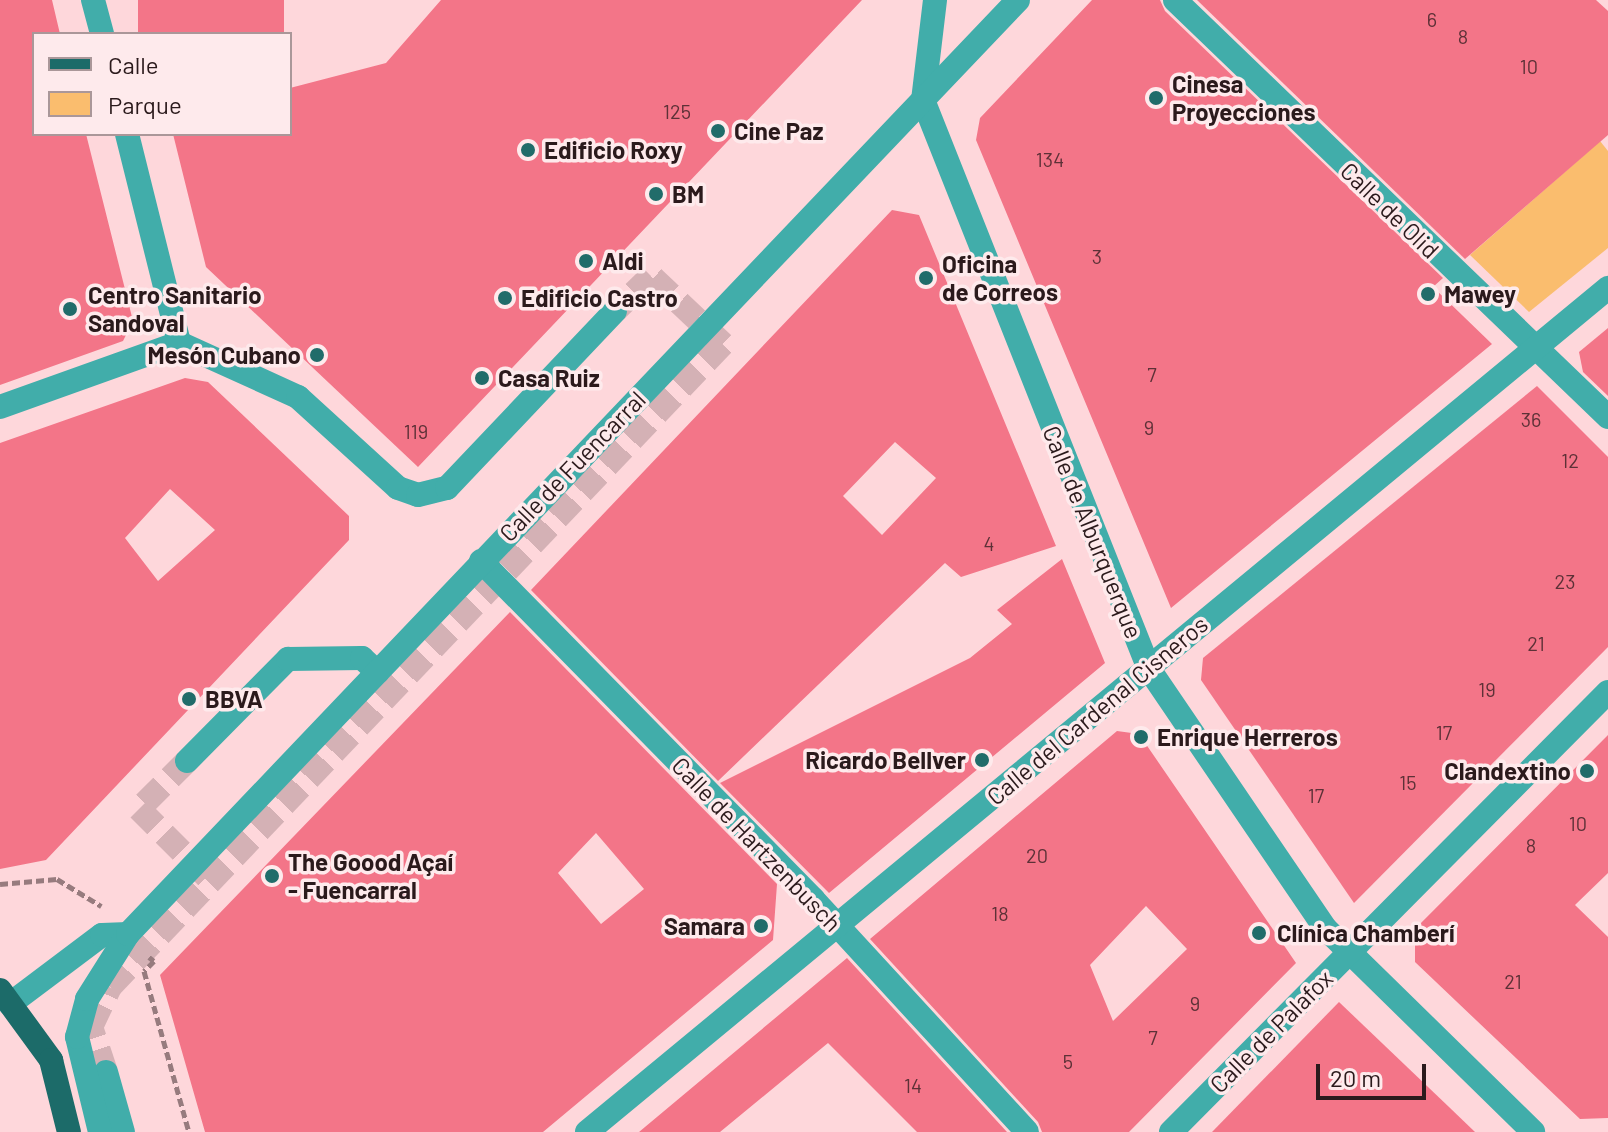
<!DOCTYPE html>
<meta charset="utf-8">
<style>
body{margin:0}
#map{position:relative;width:1608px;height:1132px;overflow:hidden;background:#fed7db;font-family:Barlow,sans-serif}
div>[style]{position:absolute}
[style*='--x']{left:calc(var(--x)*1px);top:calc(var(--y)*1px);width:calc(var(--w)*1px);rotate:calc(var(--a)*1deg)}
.green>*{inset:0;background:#fabd6e}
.building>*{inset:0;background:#f37588;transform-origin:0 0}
.minor-tunnel>*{height:24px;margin-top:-12px;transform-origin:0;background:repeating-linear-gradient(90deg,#d4b1b5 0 24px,transparent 0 36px)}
.path>*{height:5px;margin-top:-2.5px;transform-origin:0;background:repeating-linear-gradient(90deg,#977b7e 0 8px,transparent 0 12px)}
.minor>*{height:24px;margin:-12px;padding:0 12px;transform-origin:12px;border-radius:12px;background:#41adaa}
.major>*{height:24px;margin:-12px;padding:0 12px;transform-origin:12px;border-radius:12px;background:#1c6b69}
.dots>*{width:22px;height:22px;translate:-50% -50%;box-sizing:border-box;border:4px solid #feeaec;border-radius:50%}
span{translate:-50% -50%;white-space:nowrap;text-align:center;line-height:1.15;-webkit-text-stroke:7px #feeaec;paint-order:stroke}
.number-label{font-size:20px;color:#5d3137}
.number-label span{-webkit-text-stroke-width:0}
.poi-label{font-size:24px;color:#2b1a1c;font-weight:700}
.left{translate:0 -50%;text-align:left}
.right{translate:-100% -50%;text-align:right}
.street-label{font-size:24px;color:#2b1a1c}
.legend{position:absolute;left:32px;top:32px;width:260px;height:104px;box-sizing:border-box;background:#feeaec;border:2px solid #aa9799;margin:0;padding:10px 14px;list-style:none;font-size:24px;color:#2b1a1c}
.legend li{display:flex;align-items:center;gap:16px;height:40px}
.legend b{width:40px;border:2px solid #aa9799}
.scale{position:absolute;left:1316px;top:1064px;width:110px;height:36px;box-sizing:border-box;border:4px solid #2b1a1c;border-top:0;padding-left:10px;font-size:24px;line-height:28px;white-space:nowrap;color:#2b1a1c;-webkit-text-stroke:6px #feeaec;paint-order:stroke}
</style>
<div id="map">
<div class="green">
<i style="clip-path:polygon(1600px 141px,1608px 151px,1608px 248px,1529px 312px,1470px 255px)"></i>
</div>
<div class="building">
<i style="clip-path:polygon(0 0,52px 0,60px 34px,34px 34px,34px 134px,86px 134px,133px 321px,123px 341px,0 385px)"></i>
<i style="left:138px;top:0;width:146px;height:35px"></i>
<i style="clip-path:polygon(441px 0,862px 0,418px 467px,206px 267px,173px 134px,290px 134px,290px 88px,386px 63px)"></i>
<i style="clip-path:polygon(1092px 0,1160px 0,1165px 11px,1443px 278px,1433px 287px,1492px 344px,1171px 608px,976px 140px,980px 118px)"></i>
<i style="clip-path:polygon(1197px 0,1596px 0,1608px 11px,1608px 135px,1465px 259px)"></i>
<i style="clip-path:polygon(evenodd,892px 210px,919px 215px,1056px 546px,961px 577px,945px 563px,718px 781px,531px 590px,892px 210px,895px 442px,936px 478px,882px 535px,843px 496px,895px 442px)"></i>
<i style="clip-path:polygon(1608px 328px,1608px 396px,1583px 372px,1579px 352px)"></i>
<i style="clip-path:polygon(evenodd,185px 378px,208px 382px,349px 516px,349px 540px,46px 860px,0 869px,0 443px,185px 378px,170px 489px,215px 530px,158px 581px,125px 538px,170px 489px)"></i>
<i style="clip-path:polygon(1537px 386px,1608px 457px,1608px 647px,1354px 903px,1201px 680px,1203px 658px)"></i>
<i style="clip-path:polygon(1062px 559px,1105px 663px,829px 893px,720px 783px,970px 658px,1012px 624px,997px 610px)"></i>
<i style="clip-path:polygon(evenodd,510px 612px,777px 884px,773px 940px,543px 1132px,205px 1132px,160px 975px,510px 612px,596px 833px,644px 889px,601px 924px,558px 873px,596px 833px)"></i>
<i style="clip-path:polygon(evenodd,1117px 731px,1139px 734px,1296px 963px,1129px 1132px,1042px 1132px,1038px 1122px,870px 939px,1117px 731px,1146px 906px,1187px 949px,1113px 1021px,1090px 965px,1146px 906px)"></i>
<i style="clip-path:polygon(1608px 735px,1608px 873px,1575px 905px,1608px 937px,1608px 1118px,1580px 1119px,1415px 962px,1415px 929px)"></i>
<i style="clip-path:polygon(847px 958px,1007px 1132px,917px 1132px,828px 1043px,720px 1132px,639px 1132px)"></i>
<i style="clip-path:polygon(1339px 1002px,1449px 1107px,1475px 1132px,1212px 1132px)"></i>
</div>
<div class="minor-tunnel">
<i style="--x:187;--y:761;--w:68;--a:135"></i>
<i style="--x:139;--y:809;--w:98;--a:45"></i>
<i style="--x:106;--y:1072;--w:47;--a:-108.4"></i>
<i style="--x:91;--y:1027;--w:44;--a:-64.6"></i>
<i style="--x:110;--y:987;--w:888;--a:-46.37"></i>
<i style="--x:723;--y:344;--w:99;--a:-136.6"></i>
<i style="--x:651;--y:276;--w:50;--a:135.8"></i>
</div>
<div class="path">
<i style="--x:0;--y:884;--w:57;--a:-5"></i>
<i style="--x:57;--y:879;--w:52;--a:31.5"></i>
<i style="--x:149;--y:957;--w:6;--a:39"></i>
<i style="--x:154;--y:961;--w:14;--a:135"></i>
<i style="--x:144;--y:971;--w:167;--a:74.4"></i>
</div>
<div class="minor">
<i style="--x:93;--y:0;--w:35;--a:75"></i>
<i style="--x:935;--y:0;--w:101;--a:96.8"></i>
<i style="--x:923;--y:100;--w:612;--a:68.34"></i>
<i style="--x:1149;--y:669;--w:315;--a:55.8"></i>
<i style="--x:1326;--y:929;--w:290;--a:44.4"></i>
<i style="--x:1175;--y:0;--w:601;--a:43.92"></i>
<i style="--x:127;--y:134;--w:215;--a:76"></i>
<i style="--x:179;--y:343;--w:131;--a:24.4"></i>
<i style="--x:298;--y:397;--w:135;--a:42.3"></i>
<i style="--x:398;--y:488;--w:21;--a:19"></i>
<i style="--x:418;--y:495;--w:30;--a:-14"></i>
<i style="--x:447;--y:488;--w:244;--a:-46.5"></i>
<i style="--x:0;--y:407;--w:190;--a:-19.7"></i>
<i style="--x:481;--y:561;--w:474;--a:45.5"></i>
<i style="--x:813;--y:899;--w:316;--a:47.4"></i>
<i style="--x:187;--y:761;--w:144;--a:-45.3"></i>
<i style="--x:288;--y:659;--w:74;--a:-0.8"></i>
<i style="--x:362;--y:658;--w:21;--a:43"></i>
<i style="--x:10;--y:1004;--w:115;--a:-36.9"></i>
<i style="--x:102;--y:935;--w:26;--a:-2"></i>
<i style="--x:106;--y:1072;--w:62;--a:74.2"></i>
<i style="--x:100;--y:1132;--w:98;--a:-103.6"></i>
<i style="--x:77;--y:1037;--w:39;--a:-75"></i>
<i style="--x:87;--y:999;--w:77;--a:-57.8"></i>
<i style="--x:128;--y:934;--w:1290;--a:-46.38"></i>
<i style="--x:587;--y:1132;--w:1325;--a:-39.58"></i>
<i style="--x:1171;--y:1132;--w:620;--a:-45.2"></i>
</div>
<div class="major">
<i style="--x:0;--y:990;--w:87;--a:53.9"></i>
<i style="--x:51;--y:1060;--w:74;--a:76"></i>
</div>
<div class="dots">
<i style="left:1156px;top:98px;background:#216c6a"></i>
<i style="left:718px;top:131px;background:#216c6a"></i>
<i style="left:528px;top:150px;background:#216c6a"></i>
<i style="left:656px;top:194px;background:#216c6a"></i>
<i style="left:586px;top:261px;background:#216c6a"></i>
<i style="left:926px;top:278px;background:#216c6a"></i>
<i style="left:1428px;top:294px;background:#216c6a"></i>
<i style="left:505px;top:298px;background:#216c6a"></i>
<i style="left:70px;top:309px;background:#216c6a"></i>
<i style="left:317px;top:355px;background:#216c6a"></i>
<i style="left:482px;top:378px;background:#216c6a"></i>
<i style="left:189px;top:699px;background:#216c6a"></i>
<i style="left:1141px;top:737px;background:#216c6a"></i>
<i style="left:982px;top:760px;background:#216c6a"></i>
<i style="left:1587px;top:771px;background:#216c6a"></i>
<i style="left:272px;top:876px;background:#216c6a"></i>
<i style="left:761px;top:926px;background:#216c6a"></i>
<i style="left:1259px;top:933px;background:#216c6a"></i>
</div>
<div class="number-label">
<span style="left:1432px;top:19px">6</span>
<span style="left:1463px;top:36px">8</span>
<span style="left:1529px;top:66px">10</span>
<span style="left:677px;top:111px">125</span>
<span style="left:1050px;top:159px">134</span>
<span style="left:1097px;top:256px">3</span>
<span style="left:1152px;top:374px">7</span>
<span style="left:1531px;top:419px">36</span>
<span style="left:1149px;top:427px">9</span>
<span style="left:416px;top:431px">119</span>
<span style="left:1570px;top:460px">12</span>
<span style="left:989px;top:543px">4</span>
<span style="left:1565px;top:581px">23</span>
<span style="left:1536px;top:643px">21</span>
<span style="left:1487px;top:689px">19</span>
<span style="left:1444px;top:732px">17</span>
<span style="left:1408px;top:782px">15</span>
<span style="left:1316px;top:795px">17</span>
<span style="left:1578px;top:823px">10</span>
<span style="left:1531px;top:845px">8</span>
<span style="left:1037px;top:855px">20</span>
<span style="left:1000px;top:913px">18</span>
<span style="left:1513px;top:981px">21</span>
<span style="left:1195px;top:1003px">9</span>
<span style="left:1153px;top:1037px">7</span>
<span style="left:1068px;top:1061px">5</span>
<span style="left:913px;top:1085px">14</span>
</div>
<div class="poi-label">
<span class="left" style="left:1172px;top:98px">Cinesa<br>Proyecciones</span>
<span class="left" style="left:734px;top:131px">Cine Paz</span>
<span class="left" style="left:544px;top:150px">Edificio Roxy</span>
<span class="left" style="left:672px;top:194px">BM</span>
<span class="left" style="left:602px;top:261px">Aldi</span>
<span class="left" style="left:942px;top:278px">Oficina<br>de Correos</span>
<span class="left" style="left:1444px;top:294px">Mawey</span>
<span class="left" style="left:88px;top:309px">Centro Sanitario<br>Sandoval</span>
<span class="left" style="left:521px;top:298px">Edificio Castro</span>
<span class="right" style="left:301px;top:355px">Mesón Cubano</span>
<span class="left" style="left:498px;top:378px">Casa Ruiz</span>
<span class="left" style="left:205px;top:699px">BBVA</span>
<span class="left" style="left:1157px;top:737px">Enrique Herreros</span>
<span class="right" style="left:966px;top:760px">Ricardo Bellver</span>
<span class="right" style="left:1571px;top:771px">Clandextino</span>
<span class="left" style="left:288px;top:876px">The Goood Açaí<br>- Fuencarral</span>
<span class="right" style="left:745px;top:926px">Samara</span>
<span class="left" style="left:1277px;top:933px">Clínica Chamberí</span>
</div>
<div class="street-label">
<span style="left:1390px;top:210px;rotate:44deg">Calle de Olid</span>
<span style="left:572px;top:466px;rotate:-46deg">Calle de Fuencarral</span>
<span style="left:1093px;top:532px;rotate:68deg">Calle de Alburquerque</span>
<span style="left:1097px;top:710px;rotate:-40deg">Calle del Cardenal Cisneros</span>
<span style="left:757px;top:844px;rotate:46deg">Calle de Hartzenbusch</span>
<span style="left:1271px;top:1031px;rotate:-45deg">Calle de Palafox</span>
</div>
<ul class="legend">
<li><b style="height:10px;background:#1c6b69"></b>Calle</li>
<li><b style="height:22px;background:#fabd6e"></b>Parque</li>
</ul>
<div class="scale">20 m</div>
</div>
